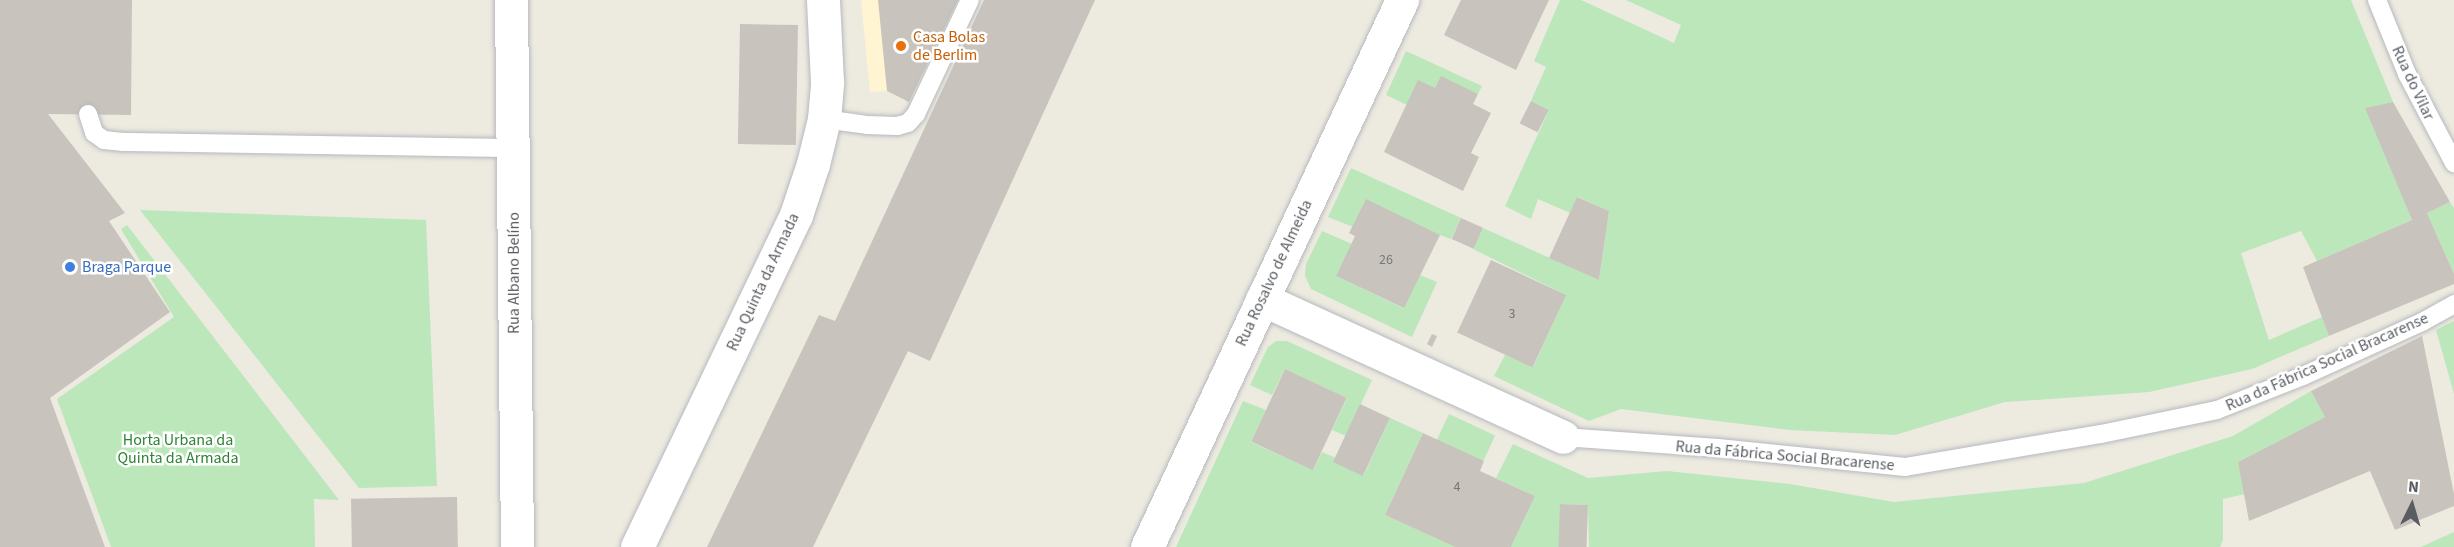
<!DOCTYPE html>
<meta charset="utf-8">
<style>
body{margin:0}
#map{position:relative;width:2454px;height:547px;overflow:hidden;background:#edeae0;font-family:"Source Sans 3",sans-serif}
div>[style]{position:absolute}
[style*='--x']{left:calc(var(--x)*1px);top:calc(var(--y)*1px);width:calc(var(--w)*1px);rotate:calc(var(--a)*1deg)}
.commercial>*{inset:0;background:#fff5d3}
.green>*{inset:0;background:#bbe7bb;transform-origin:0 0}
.building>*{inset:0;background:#c8c4bd;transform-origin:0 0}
.roads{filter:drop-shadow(0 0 2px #b6b9be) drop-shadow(0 0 2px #b6b9be)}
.service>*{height:18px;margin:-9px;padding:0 9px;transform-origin:9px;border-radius:9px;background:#fff}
.minor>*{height:33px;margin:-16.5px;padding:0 16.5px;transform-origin:16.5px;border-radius:16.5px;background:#fff}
.tertiary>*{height:33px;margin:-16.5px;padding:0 16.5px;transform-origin:16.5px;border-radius:16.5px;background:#fff}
.dots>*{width:16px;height:16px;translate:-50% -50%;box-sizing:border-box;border:3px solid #fff;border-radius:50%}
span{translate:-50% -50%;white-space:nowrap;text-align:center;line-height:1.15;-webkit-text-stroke:5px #fff;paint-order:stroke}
.number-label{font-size:14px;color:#757779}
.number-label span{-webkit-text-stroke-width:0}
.food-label{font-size:16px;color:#c56008}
.left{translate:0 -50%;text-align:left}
.street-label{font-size:16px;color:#595d62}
.shop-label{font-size:16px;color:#366cbe}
.park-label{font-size:16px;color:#2f8334}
.north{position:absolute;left:2382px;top:475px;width:60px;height:60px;-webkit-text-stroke:4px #fff;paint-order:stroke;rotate:5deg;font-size:16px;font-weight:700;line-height:24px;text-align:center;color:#595d62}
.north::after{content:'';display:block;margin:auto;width:21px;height:27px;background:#595d62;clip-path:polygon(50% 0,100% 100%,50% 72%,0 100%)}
</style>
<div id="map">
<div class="commercial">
<i style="clip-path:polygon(861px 0,958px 0,909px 102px,887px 91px,870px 92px)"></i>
</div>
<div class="green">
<i style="clip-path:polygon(1560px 0,1581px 0,1674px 43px,1681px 25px,1626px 0,2351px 0,2393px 102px,2366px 108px,2412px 220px,2317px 261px,2301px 231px,2241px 253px,2269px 340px,2322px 317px,2329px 336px,2252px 369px,2149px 392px,2005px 402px,1895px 435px,1790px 430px,1621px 409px,1589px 421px,1494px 376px,1505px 355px,1533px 367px,1566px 295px,1473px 249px,1483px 228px,1599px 280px,1609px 211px,1578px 197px,1570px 213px,1538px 199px,1531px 219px,1505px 206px,1549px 110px,1531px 101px,1546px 67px,1534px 61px)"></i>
<i style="clip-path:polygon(1406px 51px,1482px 86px,1478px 94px,1435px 88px,1407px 105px,1386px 95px)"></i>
<i style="clip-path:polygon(1351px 168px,1461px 218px,1451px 239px,1440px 235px,1353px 227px,1328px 217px)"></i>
<i style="clip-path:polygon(2450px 202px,2454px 208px,2454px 274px,2427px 213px)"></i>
<i style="clip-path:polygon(140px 210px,426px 220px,437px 486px,359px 488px)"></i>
<i style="clip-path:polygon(127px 225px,339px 500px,314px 499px,315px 547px,111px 547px,57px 399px,174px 317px,121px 229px)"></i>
<i style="clip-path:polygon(1322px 231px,1352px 244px,1336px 276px,1403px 308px,1420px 275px,1437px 282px,1412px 337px,1311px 289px,1305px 276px,1306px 264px)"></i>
<i style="clip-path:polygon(2454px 321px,2454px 394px,2436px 330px)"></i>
<i style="clip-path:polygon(1276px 341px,1287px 341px,1372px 380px,1346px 436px,1332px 430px,1347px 398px,1285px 369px,1272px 395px,1250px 385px,1268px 347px)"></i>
<i style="clip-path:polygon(2311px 391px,2325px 417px,2238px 462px,2245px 494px,2223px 499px,2223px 540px,2220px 547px,1589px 547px,1588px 505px,1560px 504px,1562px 547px,1511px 547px,1535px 496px,1496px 478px,1513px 444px,1588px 478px,1667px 471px,1790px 484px,1894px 502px,2084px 483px,2233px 436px)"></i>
<i style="clip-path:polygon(1243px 401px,1266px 410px,1251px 442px,1313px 470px,1322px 452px,1336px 458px,1334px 462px,1364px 475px,1390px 418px,1423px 433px,1385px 515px,1455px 547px,1176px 547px)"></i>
<i style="left:1449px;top:414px;width:51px;height:29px;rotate:25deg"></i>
<i style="clip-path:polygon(2454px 532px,2454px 547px,2421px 547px)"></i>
</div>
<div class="building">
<i style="clip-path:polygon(0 0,132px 0,131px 115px,48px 114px,125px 213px,109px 221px,170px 312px,50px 398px,105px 547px,0 547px)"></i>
<i style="clip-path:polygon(878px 0,958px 0,909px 102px,887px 91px)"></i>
<i style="clip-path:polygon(984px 0,1095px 0,930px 361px,908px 351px,813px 547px,707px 547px,819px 315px,835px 321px)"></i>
<i style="clip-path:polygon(1461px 0,1549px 0,1516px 70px,1444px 35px)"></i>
<i style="left:740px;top:24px;width:58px;height:120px;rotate:1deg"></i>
<i style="clip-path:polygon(1441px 76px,1478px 94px,1473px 104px,1491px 113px,1471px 153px,1479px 157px,1463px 191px,1384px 152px,1418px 80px,1435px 88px)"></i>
<i style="left:1531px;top:101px;width:20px;height:25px;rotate:27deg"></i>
<i style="clip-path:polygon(2393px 102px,2450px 202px,2427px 213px,2454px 274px,2454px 284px,2329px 336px,2303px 267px,2412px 220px,2365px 108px)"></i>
<i style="clip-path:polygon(1577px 197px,1609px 211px,1599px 280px,1549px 258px)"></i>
<i style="clip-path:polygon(1366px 199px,1440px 235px,1404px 308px,1336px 276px,1355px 236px,1349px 233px)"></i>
<i style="left:1461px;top:218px;width:24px;height:23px;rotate:24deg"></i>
<i style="left:1491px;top:260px;width:83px;height:80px;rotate:25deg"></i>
<i style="clip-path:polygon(1432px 334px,1437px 336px,1432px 347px,1427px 344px)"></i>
<i style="clip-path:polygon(2422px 336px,2454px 494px,2454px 506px,2395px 530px,2370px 471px,2249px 521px,2238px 462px,2325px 417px,2311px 391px)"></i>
<i style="left:1285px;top:369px;width:68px;height:80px;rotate:25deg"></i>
<i style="left:1360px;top:404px;width:33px;height:64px;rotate:25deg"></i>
<i style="clip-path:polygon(1423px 433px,1484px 461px,1480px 471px,1535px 496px,1511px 547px,1455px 547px,1385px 515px)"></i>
<i style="left:457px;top:497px;width:50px;height:106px;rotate:89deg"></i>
<i style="left:1560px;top:504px;width:28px;height:43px;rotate:2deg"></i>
</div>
<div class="roads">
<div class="service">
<i style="--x:2377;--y:0;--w:80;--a:67.9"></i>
<i style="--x:2407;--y:74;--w:101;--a:62.2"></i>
<i style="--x:88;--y:114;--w:20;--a:72"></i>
<i style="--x:94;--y:133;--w:12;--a:35"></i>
<i style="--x:104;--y:140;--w:18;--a:6"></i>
<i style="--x:122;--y:142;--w:392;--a:0.9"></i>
<i style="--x:824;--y:119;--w:43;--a:7.9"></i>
<i style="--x:867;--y:125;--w:30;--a:2"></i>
<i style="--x:897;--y:126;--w:11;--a:-15"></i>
<i style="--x:908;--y:123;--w:12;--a:-48"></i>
<i style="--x:916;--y:114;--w:126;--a:-64.7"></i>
<i style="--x:1563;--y:437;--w:155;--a:4.1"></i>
<i style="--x:1718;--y:448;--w:188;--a:5.8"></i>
<i style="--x:1905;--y:467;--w:199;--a:-9.6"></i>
<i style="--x:2101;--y:434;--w:118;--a:-11.7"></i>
<i style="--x:2217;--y:410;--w:92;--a:-21.6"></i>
<i style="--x:2303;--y:376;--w:131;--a:-24.4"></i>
<i style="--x:2422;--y:322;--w:37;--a:-29"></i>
</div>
<div class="minor">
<i style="--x:1262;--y:299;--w:331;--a:24.6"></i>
<i style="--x:637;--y:547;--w:368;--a:-64.4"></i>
<i style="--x:796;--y:215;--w:54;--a:-71.6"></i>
<i style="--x:813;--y:164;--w:46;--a:-76.3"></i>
<i style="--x:824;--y:119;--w:37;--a:-85"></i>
<i style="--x:827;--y:82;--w:82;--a:-92.8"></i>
<i style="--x:1147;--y:547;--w:604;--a:-65.01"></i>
</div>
<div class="tertiary">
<i style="--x:511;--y:0;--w:547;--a:89.37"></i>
</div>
</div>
<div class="dots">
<i style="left:901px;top:46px;background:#e8710a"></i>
<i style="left:70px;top:267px;background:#3f7fe0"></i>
</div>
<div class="number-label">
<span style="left:1386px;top:260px">26</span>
<span style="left:1512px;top:314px">3</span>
<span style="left:1457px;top:487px">4</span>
</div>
<div class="food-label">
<span class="left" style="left:913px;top:46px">Casa Bolas<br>de Berlim</span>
</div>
<div class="street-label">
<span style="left:2413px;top:83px;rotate:65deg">Rua do Vilar</span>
<span style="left:514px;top:273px;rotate:-90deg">Rua Albano Belíno</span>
<span style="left:1274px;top:273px;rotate:-65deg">Rua Rosalvo de Almeida</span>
<span style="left:763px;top:282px;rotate:-65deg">Rua Quinta da Armada</span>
<span style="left:2327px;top:362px;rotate:-24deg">Rua da Fábrica Social Bracarense</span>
<span style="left:1785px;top:456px;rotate:5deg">Rua da Fábrica Social Bracarense</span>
</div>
<div class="shop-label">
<span class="left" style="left:82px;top:267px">Braga Parque</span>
</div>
<div class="park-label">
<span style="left:178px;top:449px">Horta Urbana da<br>Quinta da Armada</span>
</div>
<div class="north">N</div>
</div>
